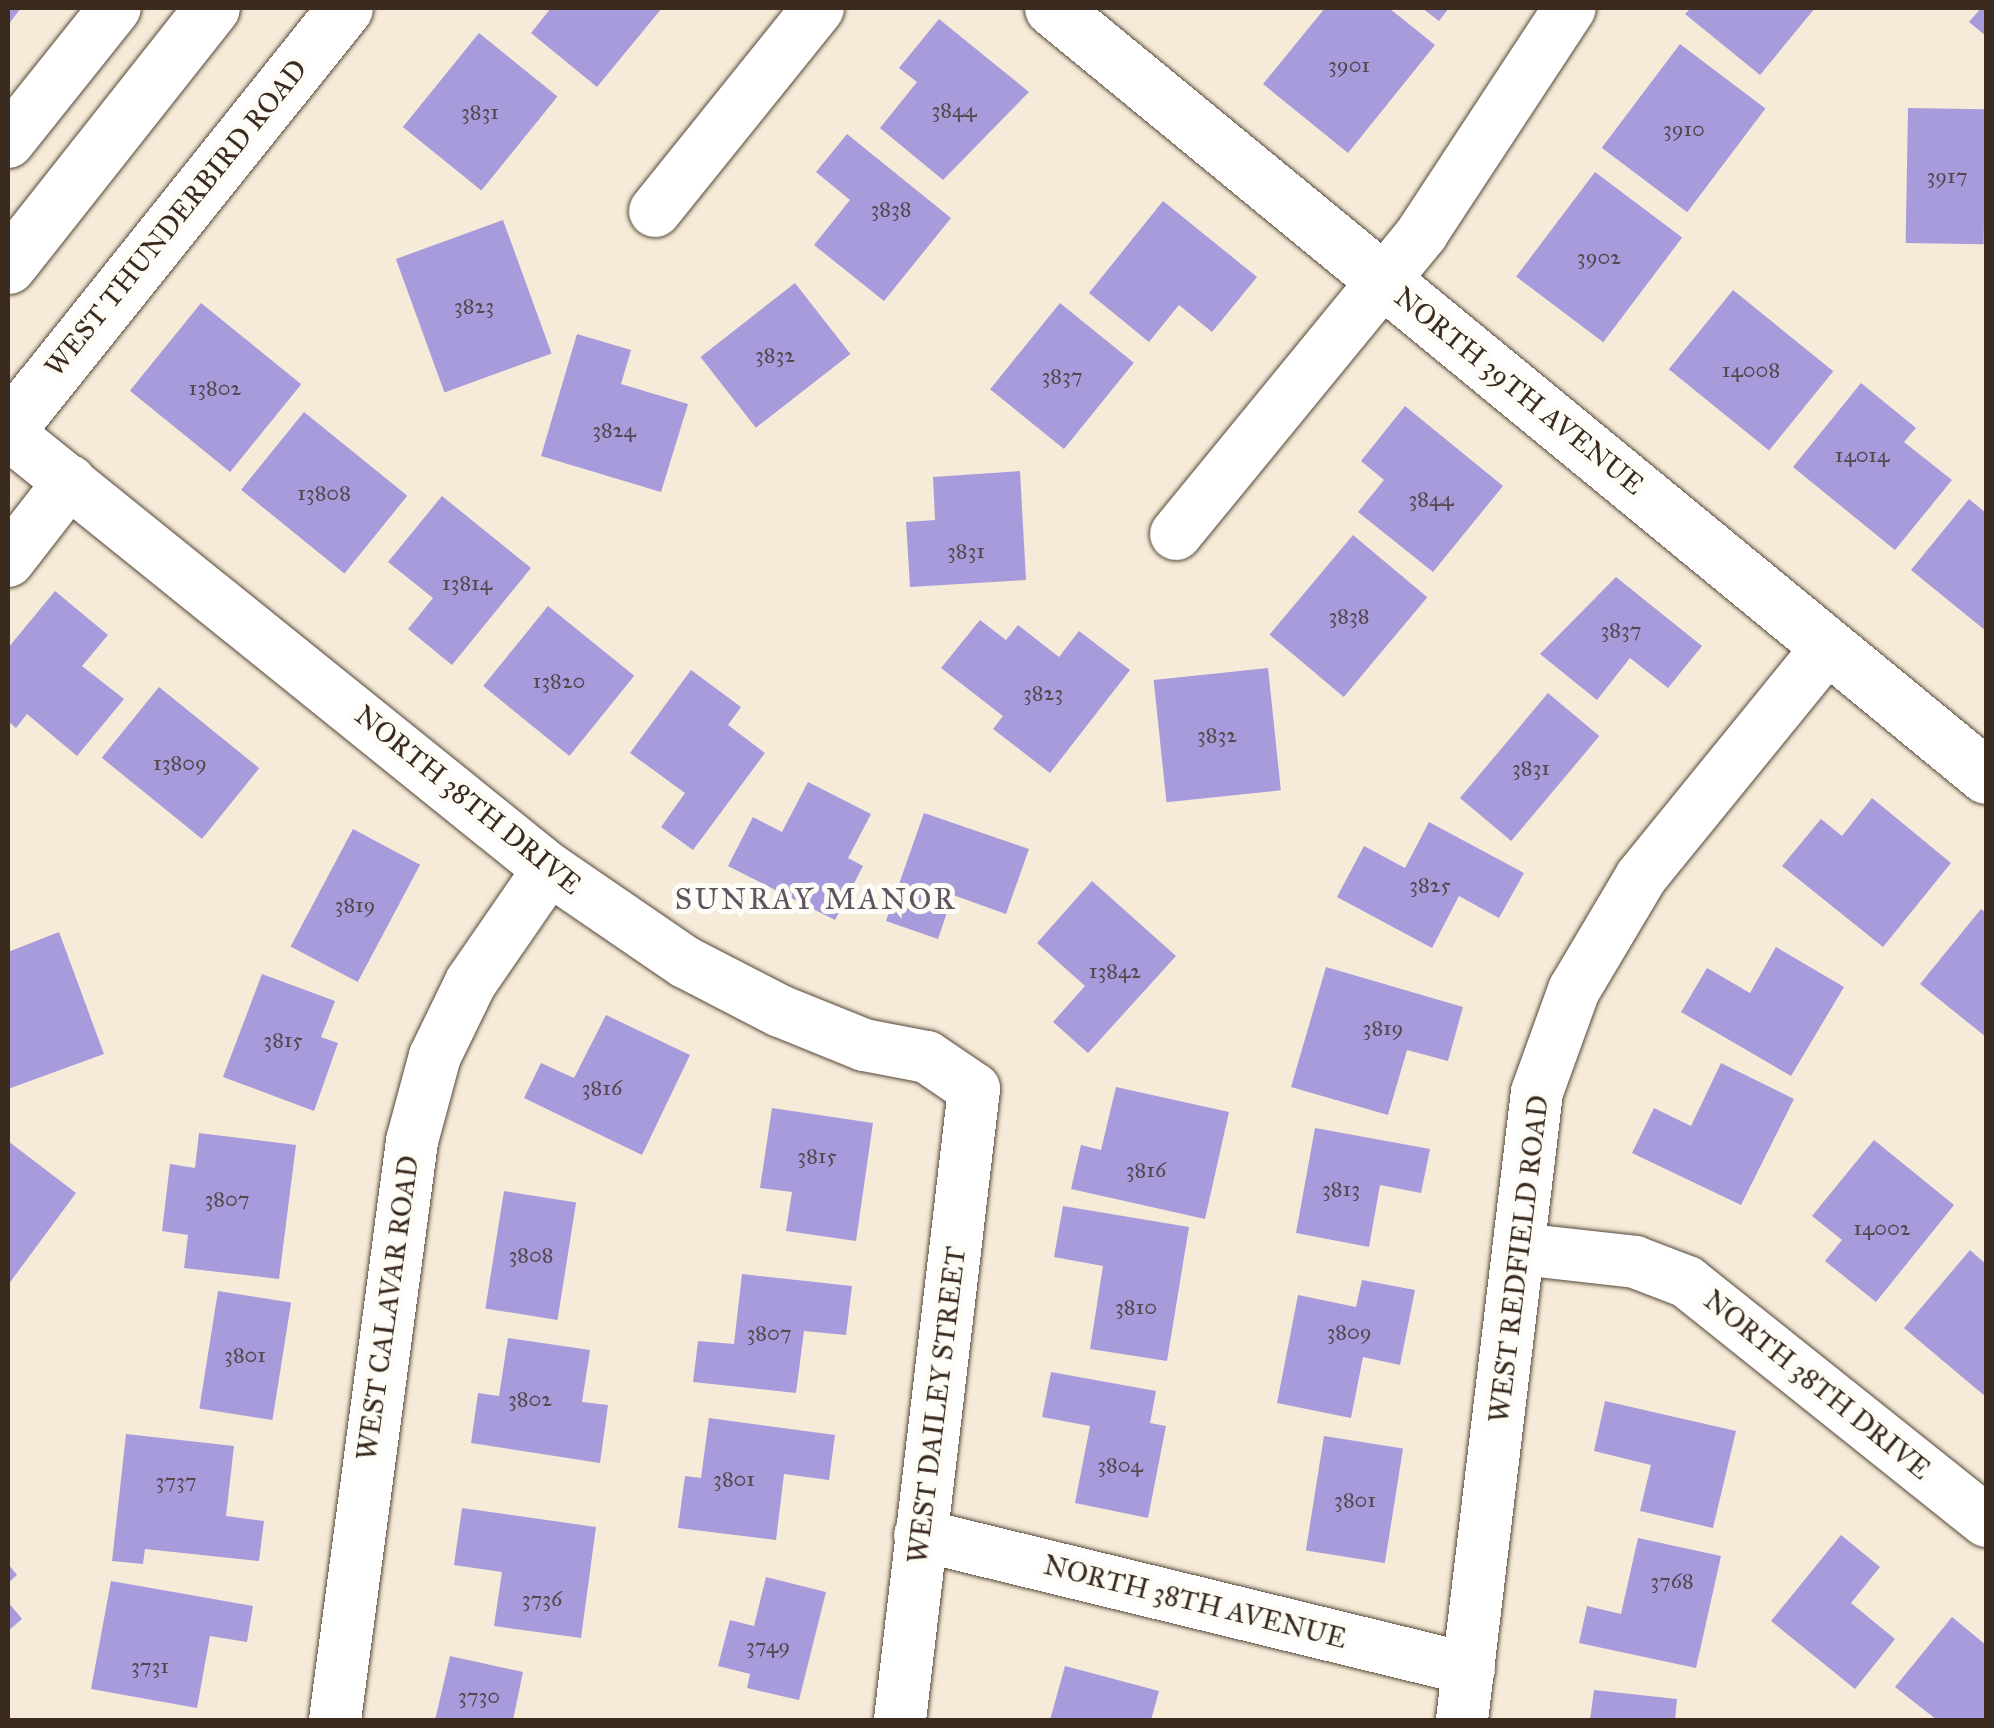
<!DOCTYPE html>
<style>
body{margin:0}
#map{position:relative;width:1994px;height:1728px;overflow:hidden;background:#f6ebd8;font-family:"IM FELL Great Primer",serif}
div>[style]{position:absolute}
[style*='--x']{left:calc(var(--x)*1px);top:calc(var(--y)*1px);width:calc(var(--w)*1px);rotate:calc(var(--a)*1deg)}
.building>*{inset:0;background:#a89bdb;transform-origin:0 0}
.roads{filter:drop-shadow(0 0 2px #57473a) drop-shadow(0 0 2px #57473a)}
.minor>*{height:52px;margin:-26px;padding:0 26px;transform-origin:26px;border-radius:26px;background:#fff}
.tertiary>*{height:55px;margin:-27.5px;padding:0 27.5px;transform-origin:27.5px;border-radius:27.5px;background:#fff}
.secondary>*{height:55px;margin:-27.5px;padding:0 27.5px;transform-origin:27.5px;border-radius:27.5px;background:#fff}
span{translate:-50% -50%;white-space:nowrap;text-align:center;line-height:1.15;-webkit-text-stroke:10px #fdfcf7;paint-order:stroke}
.number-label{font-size:22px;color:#56464d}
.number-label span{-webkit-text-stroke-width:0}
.street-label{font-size:28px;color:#3b2a1e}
.neighbourhood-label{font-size:30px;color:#615260;letter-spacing:2.5px}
.frame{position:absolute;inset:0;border:10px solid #3b2a1e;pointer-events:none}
</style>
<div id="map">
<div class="building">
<i style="clip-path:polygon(8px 8px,21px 8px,8px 25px)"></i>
<i style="clip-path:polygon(551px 8px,662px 8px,597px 87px,531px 33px)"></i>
<i style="clip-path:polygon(1325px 8px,1389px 8px,1435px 45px,1348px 153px,1263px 84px)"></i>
<i style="clip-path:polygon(1422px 8px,1449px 8px,1439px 21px)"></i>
<i style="clip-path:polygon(1691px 8px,1815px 8px,1760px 75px,1685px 14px)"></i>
<i style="clip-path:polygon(1981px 8px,1986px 8px,1986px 36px,1969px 22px)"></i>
<i style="clip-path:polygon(939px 19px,1029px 92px,943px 180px,880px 128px,917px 82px,899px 68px)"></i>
<i style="left:479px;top:33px;width:101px;height:121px;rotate:39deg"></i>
<i style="left:1680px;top:44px;width:107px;height:130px;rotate:37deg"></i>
<i style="left:1908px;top:108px;width:78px;height:135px;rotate:1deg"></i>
<i style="clip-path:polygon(847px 134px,951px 218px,884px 301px,814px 245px,850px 200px,816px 172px)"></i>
<i style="left:1595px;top:172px;width:109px;height:131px;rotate:37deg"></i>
<i style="clip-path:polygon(1163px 201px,1257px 277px,1212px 332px,1179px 305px,1149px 342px,1089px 293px)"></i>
<i style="left:503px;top:220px;width:142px;height:114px;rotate:70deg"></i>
<i style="left:795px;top:283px;width:90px;height:120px;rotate:52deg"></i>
<i style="left:1733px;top:290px;width:129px;height:102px;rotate:39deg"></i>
<i style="left:201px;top:303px;width:129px;height:113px;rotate:39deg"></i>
<i style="left:1060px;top:303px;width:95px;height:111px;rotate:39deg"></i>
<i style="clip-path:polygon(577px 334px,631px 350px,621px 384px,688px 404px,661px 492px,541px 456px)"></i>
<i style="clip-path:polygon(1861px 383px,1916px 428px,1904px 442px,1952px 480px,1895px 550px,1793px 467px)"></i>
<i style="clip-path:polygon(1405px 406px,1503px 486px,1433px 572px,1358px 512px,1384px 480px,1361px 461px)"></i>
<i style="left:304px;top:412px;width:133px;height:100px;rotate:39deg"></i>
<i style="clip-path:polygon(1020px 471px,1026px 580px,910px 587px,906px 522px,935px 520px,933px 477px)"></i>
<i style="clip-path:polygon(442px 496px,531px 568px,452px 665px,408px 629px,433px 598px,388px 562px)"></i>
<i style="clip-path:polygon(1969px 499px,1986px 513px,1986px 631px,1911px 570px)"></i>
<i style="left:1353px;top:535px;width:97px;height:130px;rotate:40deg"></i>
<i style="clip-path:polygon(1616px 577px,1702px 646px,1668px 688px,1630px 658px,1597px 700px,1540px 654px)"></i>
<i style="clip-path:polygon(55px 591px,108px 635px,82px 666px,124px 699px,77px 756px,27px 714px,16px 728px,8px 721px,8px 648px)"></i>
<i style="left:548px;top:606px;width:111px;height:103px;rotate:39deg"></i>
<i style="clip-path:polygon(980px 620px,1006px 640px,1018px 625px,1059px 657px,1079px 631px,1130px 670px,1050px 773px,993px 729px,1003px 716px,941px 668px)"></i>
<i style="left:1268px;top:668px;width:123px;height:115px;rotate:84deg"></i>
<i style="clip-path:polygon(691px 670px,741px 707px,728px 725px,765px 753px,693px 850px,661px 827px,685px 793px,630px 753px)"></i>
<i style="left:159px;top:687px;width:129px;height:91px;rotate:39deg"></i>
<i style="left:1548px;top:693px;width:67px;height:137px;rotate:40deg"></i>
<i style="clip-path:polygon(808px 782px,871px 814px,848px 858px,863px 866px,835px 920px,728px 866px,753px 817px,782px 832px)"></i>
<i style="clip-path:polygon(1872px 798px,1951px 863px,1883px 947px,1782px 866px,1821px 819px,1842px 836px)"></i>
<i style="clip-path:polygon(924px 813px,1029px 849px,1006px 914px,953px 895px,938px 939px,886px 921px)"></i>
<i style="clip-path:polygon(1429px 822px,1524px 873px,1499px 918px,1459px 896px,1432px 948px,1337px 897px,1364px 846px,1405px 868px)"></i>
<i style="left:353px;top:829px;width:76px;height:133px;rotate:28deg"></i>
<i style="clip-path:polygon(1092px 881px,1176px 956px,1088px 1053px,1053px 1022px,1085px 986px,1037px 943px)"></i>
<i style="clip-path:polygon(1981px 909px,1986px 913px,1986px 1037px,1920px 984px)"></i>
<i style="clip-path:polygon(59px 932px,104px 1054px,8px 1089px,8px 952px)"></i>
<i style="clip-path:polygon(1776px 947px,1844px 987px,1791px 1076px,1681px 1012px,1707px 968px,1750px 993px)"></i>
<i style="clip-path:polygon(1326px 967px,1463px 1007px,1448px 1061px,1407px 1050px,1388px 1115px,1291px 1087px)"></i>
<i style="clip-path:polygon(262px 974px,335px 1001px,321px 1037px,338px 1043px,314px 1111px,223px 1077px)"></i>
<i style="clip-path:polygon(606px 1015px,690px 1055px,642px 1155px,524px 1098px,541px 1063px,574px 1078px)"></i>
<i style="clip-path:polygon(1721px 1063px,1794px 1099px,1741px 1205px,1632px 1153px,1654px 1108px,1691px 1126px)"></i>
<i style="clip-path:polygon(1116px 1087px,1229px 1112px,1205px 1219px,1071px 1189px,1081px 1145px,1101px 1150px)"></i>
<i style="clip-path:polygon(772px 1108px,873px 1123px,856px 1241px,786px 1231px,792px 1192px,760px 1188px)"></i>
<i style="clip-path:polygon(1315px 1128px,1430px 1149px,1421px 1193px,1380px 1185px,1369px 1247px,1296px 1233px)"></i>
<i style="clip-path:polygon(199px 1133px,296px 1145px,279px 1279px,184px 1268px,188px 1235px,162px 1231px,170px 1164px,195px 1168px)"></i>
<i style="clip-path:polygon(1874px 1140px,1954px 1205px,1876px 1302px,1825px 1261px,1842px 1240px,1812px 1216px)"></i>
<i style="clip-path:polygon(8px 1141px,76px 1193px,8px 1285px)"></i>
<i style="left:504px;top:1191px;width:73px;height:119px;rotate:9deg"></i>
<i style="clip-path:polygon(1063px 1206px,1189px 1227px,1167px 1361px,1090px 1349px,1103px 1266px,1054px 1257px)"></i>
<i style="clip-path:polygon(1970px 1250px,1986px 1264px,1986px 1397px,1904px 1328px)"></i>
<i style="clip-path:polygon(742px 1274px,852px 1286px,846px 1335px,804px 1331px,796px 1393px,693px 1382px,698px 1341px,734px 1344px)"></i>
<i style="clip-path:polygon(1362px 1280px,1415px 1290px,1400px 1365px,1363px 1357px,1351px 1418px,1277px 1403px,1298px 1295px,1356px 1307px)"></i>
<i style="left:218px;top:1291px;width:74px;height:119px;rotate:9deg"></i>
<i style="clip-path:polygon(508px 1338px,590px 1350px,582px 1402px,608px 1405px,600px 1463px,471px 1443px,478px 1393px,499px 1396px)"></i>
<i style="clip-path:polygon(1051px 1372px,1156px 1391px,1150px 1423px,1166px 1426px,1148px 1518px,1075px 1503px,1090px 1426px,1042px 1417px)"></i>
<i style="clip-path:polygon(1605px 1401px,1736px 1431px,1713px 1528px,1640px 1511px,1651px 1465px,1594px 1451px)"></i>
<i style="clip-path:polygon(709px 1418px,835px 1435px,829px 1480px,784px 1474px,776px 1540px,678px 1528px,685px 1476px,701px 1478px)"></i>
<i style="clip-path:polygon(126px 1434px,234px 1446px,226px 1516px,264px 1521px,259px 1561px,145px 1549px,143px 1564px,112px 1561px)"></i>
<i style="left:1324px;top:1436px;width:80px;height:116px;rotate:9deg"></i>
<i style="clip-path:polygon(462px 1508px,596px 1527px,581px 1638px,494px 1626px,502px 1572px,454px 1565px)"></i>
<i style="clip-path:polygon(1841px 1535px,1880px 1567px,1851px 1603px,1895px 1639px,1855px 1689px,1771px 1621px)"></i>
<i style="clip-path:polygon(1638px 1538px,1721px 1556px,1696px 1668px,1579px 1643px,1587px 1606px,1621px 1614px)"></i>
<i style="clip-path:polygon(8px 1564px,17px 1575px,8px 1583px)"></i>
<i style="clip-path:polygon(766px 1577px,826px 1592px,799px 1700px,747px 1688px,750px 1674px,718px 1666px,730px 1620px,754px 1626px)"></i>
<i style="clip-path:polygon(111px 1581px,253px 1606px,247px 1642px,210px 1636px,197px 1708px,91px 1689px)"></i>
<i style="clip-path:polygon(8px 1602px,22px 1619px,8px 1631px)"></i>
<i style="clip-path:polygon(1952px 1617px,1986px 1645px,1986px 1720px,1937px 1720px,1895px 1687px)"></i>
<i style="clip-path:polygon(450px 1656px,523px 1672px,513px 1720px,435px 1720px)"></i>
<i style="clip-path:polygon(1065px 1666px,1159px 1691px,1151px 1720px,1050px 1720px)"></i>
<i style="clip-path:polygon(1594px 1690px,1677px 1699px,1675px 1720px,1590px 1720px)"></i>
</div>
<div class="roads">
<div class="minor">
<i style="--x:8;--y:142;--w:171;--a:-51.4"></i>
<i style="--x:655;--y:211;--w:260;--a:-51.2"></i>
<i style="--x:8;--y:433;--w:695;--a:38.87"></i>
<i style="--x:549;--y:869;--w:165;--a:34.4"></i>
<i style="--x:685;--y:962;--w:107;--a:27.3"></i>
<i style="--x:780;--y:1011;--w:91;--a:22"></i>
<i style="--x:864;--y:1045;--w:64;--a:10.8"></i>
<i style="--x:927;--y:1057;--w:57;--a:34.2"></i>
<i style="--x:974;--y:1089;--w:635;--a:96.69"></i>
<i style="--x:1176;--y:534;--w:389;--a:-50.7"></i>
<i style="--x:1422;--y:233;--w:269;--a:-56.7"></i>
<i style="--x:8;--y:561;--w:101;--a:-52.2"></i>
<i style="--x:1520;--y:1249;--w:116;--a:6.4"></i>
<i style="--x:1635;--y:1262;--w:56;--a:21"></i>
<i style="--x:1687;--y:1282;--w:383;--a:38.6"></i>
<i style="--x:920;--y:1535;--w:565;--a:13.72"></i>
<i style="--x:335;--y:1720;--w:584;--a:-82.42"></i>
<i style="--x:412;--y:1141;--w:88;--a:-74.9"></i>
<i style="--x:435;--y:1056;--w:82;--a:-64.1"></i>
<i style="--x:471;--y:982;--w:137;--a:-55.4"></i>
<i style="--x:1462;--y:1720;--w:632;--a:-83.19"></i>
<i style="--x:1537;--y:1092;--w:109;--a:-70.1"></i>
<i style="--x:1574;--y:990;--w:131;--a:-59.3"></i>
<i style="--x:1641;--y:877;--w:298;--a:-50.9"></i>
</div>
<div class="tertiary">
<i style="--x:1052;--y:8;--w:1209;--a:39.43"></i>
</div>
<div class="secondary">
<i style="--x:8;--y:266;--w:329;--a:-51.7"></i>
<i style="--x:8;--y:429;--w:539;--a:-51.32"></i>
</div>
</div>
<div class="number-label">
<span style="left:1349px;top:65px">3901</span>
<span style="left:954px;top:110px">3844</span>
<span style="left:480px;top:112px">3831</span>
<span style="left:1684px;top:129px">3910</span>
<span style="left:1947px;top:176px">3917</span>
<span style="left:891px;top:209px">3838</span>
<span style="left:1599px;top:257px">3902</span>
<span style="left:474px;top:306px">3823</span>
<span style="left:775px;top:355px">3832</span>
<span style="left:1751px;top:370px">14008</span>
<span style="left:1062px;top:376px">3837</span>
<span style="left:215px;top:388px">13802</span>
<span style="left:614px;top:430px">3824</span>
<span style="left:1862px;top:455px">14014</span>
<span style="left:324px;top:493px">13808</span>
<span style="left:1431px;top:499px">3844</span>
<span style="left:966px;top:551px">3831</span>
<span style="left:467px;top:583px">13814</span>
<span style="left:1349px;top:616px">3838</span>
<span style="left:1621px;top:630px">3837</span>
<span style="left:559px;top:681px">13820</span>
<span style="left:1043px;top:693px">3823</span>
<span style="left:1217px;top:735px">3832</span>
<span style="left:180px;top:763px">13809</span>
<span style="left:1531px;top:768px">3831</span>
<span style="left:1430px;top:885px">3825</span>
<span style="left:355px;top:905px">3819</span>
<span style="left:1115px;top:971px">13842</span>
<span style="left:1383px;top:1028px">3819</span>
<span style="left:283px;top:1040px">3815</span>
<span style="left:602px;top:1088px">3816</span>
<span style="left:817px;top:1156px">3815</span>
<span style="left:1146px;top:1170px">3816</span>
<span style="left:1341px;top:1189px">3813</span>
<span style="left:227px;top:1199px">3807</span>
<span style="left:1882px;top:1228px">14002</span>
<span style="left:531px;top:1255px">3808</span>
<span style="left:1136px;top:1307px">3810</span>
<span style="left:1349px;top:1332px">3809</span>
<span style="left:769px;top:1333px">3807</span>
<span style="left:245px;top:1355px">3801</span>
<span style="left:530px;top:1399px">3802</span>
<span style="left:1120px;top:1465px">3804</span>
<span style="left:734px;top:1479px">3801</span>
<span style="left:176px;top:1481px">3737</span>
<span style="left:1355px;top:1500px">3801</span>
<span style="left:1672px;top:1581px">3768</span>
<span style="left:542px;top:1599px">3736</span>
<span style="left:768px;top:1646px">3749</span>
<span style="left:150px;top:1666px">3731</span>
<span style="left:479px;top:1696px">3730</span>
</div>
<div class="street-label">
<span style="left:176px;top:218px;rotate:-51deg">WEST THUNDERBIRD ROAD</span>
<span style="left:1519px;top:391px;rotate:39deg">NORTH 39TH AVENUE</span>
<span style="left:468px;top:800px;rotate:39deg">NORTH 38TH DRIVE</span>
<span style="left:1519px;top:1259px;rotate:-83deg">WEST REDFIELD ROAD</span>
<span style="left:388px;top:1308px;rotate:-82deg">WEST CALAVAR ROAD</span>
<span style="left:1817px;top:1385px;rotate:39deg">NORTH 38TH DRIVE</span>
<span style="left:937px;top:1405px;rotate:-83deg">WEST DAILEY STREET</span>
<span style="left:1195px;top:1602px;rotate:14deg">NORTH 38TH AVENUE</span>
</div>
<div class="neighbourhood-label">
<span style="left:816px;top:899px">SUNRAY MANOR</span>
</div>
<div class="frame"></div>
</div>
